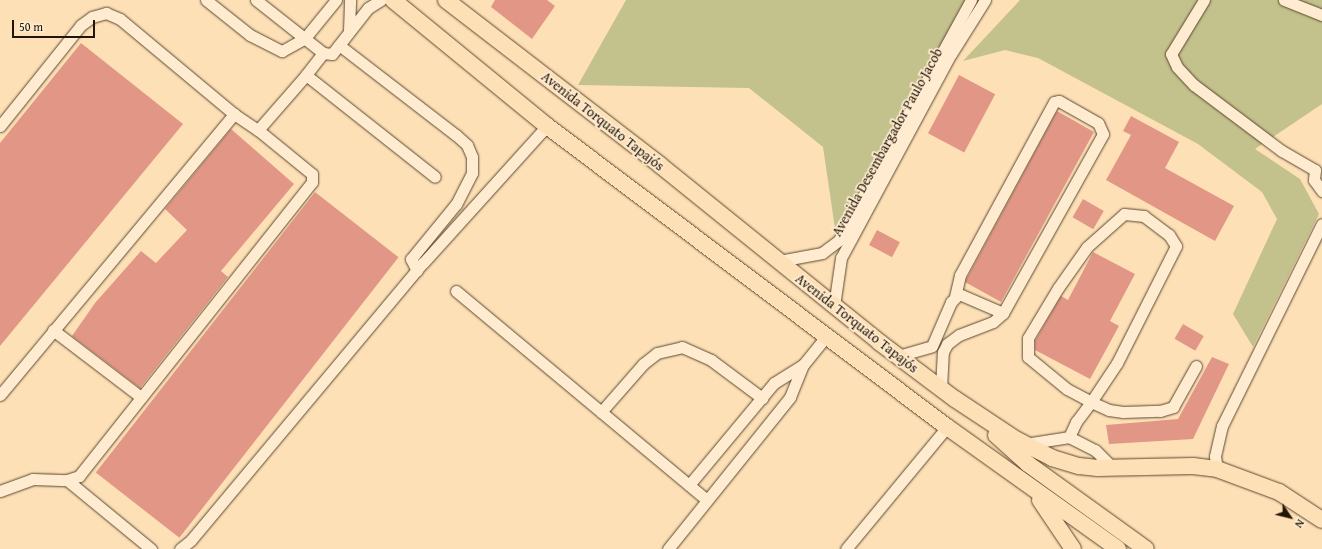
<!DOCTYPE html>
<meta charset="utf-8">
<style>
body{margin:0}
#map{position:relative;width:1322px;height:549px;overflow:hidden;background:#fee0b6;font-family:"Gentium Book Plus",serif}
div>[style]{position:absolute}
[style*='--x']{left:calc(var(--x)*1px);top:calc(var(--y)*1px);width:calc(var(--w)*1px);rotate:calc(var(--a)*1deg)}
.green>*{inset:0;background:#c3c18c}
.building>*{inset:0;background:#e29786;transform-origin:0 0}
.roads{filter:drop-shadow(0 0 1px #594831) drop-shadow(0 0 1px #594831)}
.minor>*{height:11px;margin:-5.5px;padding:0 5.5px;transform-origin:5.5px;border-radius:5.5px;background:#feebd0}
.highway>*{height:16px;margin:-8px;padding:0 8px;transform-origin:8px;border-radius:8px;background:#fee0b6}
span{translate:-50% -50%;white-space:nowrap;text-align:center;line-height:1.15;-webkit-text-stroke:3.5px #feebd0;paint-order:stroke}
.street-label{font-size:14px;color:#221505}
.north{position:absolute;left:1270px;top:497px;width:40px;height:40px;-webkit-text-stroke:3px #feebd0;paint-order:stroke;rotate:125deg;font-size:11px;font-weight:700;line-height:16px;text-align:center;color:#221505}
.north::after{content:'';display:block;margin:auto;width:14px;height:18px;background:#221505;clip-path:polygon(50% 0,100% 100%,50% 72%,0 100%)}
.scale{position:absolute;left:12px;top:20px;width:83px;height:18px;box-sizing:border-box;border:2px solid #221505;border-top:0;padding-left:5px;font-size:12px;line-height:14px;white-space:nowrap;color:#221505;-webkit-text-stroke:3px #feebd0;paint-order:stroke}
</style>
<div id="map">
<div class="green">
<i style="clip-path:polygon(626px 0,965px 0,837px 242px,823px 147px,749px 88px,578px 85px)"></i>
<i style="clip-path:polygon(1020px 0,1322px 0,1322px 104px,1255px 149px,1300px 179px,1319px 214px,1253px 347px,1233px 314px,1277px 219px,1262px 192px,1198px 144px,1038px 58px,1005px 50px,963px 61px)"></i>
</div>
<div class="building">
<i style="clip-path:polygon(495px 0,547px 0,555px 6px,532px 39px,491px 7px)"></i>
<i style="clip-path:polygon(81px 43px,183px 124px,0 346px,0 143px)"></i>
<i style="left:959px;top:75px;width:41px;height:66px;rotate:28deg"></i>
<i style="clip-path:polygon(1057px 111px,1094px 132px,1001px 302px,965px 282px,967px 278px)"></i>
<i style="clip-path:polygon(1131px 116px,1179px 142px,1165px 168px,1234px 206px,1215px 241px,1106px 180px,1131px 135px,1123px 131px)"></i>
<i style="clip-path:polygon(231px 129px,294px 184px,221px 271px,228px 277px,140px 388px,72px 336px,95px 303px,141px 251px,156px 263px,187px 230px,165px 209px)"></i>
<i style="left:315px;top:192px;width:106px;height:356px;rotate:38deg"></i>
<i style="left:1083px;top:199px;width:24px;height:21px;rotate:30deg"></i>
<i style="left:877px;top:230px;width:26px;height:17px;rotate:28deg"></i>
<i style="clip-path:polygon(1093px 252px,1135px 274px,1110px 321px,1119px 326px,1090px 379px,1035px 350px,1035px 341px,1061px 296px,1068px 300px)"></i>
<i style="left:1183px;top:324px;width:24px;height:17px;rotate:30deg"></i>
<i style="clip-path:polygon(1212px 357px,1229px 364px,1193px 439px,1109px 444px,1106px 425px,1178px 419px)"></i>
</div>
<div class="roads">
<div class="minor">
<i style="--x:206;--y:0;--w:56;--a:38.5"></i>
<i style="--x:250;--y:35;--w:36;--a:27"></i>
<i style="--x:282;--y:51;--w:26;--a:-29"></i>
<i style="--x:305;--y:38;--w:49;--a:-50.8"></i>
<i style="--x:256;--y:0;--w:85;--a:38.3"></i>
<i style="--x:323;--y:53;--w:9;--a:6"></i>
<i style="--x:332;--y:54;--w:58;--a:-52"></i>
<i style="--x:368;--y:8;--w:15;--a:-32"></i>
<i style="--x:1204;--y:0;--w:63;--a:121.4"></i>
<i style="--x:1171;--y:54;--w:14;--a:65"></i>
<i style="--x:1177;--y:67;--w:25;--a:47"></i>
<i style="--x:1194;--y:85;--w:110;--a:36.9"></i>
<i style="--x:1282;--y:151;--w:38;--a:30"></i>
<i style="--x:1315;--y:170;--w:10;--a:96"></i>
<i style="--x:1314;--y:180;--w:14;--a:54"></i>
<i style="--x:1284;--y:0;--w:41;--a:21.5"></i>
<i style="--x:349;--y:31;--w:31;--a:-88"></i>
<i style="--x:339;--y:45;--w:148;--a:37.6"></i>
<i style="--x:456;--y:135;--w:15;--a:42"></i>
<i style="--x:467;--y:145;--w:13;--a:67"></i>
<i style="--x:472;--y:157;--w:16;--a:90"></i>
<i style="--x:472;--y:173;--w:35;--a:117"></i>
<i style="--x:456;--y:204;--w:71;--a:129.3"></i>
<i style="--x:411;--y:259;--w:13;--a:63"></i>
<i style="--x:323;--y:53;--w:28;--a:128"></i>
<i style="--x:306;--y:75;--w:164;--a:38.3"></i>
<i style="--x:0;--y:126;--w:129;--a:-51.3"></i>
<i style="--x:81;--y:25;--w:14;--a:-36"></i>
<i style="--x:92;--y:17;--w:15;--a:-16"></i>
<i style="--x:106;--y:13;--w:15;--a:23"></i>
<i style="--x:120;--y:19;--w:148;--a:39.8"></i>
<i style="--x:779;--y:261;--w:44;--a:-10.5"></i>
<i style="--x:822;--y:253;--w:21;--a:-37"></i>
<i style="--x:839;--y:240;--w:274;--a:-61.2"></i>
<i style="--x:456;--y:291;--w:325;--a:39.8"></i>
<i style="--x:834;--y:306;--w:49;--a:-81.7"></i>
<i style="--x:841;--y:258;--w:232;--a:-61.7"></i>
<i style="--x:951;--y:54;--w:64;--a:-57.8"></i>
<i style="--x:53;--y:330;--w:111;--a:37.3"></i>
<i style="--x:898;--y:356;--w:35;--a:-16"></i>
<i style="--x:932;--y:346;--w:48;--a:-66.6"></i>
<i style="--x:951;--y:302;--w:11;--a:-45"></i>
<i style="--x:959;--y:294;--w:48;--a:23.4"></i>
<i style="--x:941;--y:388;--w:36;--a:-87"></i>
<i style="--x:943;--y:352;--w:9;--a:-63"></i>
<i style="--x:947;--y:344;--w:15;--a:-37"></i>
<i style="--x:959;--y:335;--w:36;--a:-21"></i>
<i style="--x:993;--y:322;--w:13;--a:-42"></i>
<i style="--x:1003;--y:313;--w:205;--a:-60.8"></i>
<i style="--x:1103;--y:134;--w:12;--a:-114"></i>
<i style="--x:1098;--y:123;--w:45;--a:-150.6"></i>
<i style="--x:1059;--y:101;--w:5;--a:169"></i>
<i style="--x:1054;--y:102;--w:197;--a:118.5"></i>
<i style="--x:960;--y:275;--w:22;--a:103"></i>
<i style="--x:0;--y:395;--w:366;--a:-50.2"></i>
<i style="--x:234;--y:114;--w:29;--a:34"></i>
<i style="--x:258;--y:130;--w:73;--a:-48.9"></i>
<i style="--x:601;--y:412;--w:64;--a:-48.8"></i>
<i style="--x:643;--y:364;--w:18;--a:-38"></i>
<i style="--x:657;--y:353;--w:26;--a:-13"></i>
<i style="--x:682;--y:347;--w:32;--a:24"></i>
<i style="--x:711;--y:360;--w:64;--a:36.7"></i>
<i style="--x:1069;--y:437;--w:29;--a:27"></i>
<i style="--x:1095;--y:450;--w:25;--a:45"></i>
<i style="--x:1025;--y:444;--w:45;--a:-9"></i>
<i style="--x:1069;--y:437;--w:17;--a:-65"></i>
<i style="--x:1076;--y:422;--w:25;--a:-53"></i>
<i style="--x:1091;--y:402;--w:47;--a:-56.3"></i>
<i style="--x:1117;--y:363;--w:131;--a:-63.2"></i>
<i style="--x:1176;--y:246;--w:13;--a:-122"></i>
<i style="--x:1169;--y:235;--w:31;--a:-143"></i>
<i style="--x:1144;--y:216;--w:20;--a:-174"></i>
<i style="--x:1124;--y:214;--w:50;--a:138.3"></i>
<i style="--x:1087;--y:247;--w:50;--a:125.3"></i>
<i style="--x:1058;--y:288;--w:58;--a:121"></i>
<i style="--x:1028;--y:338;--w:19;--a:90"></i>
<i style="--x:1028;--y:357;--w:50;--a:39.4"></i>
<i style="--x:1067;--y:389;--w:27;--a:28"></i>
<i style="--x:1091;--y:402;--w:20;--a:24"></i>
<i style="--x:1109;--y:410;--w:14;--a:8"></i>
<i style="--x:1123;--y:412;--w:37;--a:-2"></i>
<i style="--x:1160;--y:411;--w:14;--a:-17"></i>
<i style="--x:1173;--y:407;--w:47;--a:-60.7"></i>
<i style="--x:1217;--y:469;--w:13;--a:-99"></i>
<i style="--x:1215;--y:456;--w:31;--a:-77"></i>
<i style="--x:1222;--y:426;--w:225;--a:-63.7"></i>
<i style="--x:67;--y:480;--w:109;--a:39.4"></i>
<i style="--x:689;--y:485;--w:133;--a:-50.2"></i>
<i style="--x:774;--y:383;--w:34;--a:-32"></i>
<i style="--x:0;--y:491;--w:35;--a:-20"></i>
<i style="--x:33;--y:479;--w:34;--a:2"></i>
<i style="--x:67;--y:480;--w:13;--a:-18"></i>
<i style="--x:79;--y:476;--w:375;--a:-51.6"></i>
<i style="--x:312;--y:182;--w:8;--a:-90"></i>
<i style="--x:312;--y:174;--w:70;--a:-140.8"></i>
<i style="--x:180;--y:549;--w:14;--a:-39"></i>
<i style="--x:191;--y:540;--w:361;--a:-50.1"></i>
<i style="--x:423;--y:263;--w:185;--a:-47.9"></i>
<i style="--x:668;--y:549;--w:195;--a:-51.2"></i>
<i style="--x:790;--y:397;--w:35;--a:-68"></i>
<i style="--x:803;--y:365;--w:38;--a:-51"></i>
<i style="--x:846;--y:549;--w:158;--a:-50.4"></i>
</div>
<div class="highway">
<i style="--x:393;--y:0;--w:199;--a:39.3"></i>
<i style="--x:547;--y:126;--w:501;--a:36.96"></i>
<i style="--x:947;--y:427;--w:210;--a:35.5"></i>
<i style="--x:446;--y:0;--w:270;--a:37.6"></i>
<i style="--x:660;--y:165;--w:282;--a:38.9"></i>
<i style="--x:879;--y:342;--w:95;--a:36.9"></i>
<i style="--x:955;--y:399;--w:74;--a:33.5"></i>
<i style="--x:1017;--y:440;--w:39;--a:27"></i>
<i style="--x:1052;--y:458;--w:28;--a:17"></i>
<i style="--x:1079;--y:466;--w:19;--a:6"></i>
<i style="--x:1098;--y:468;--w:95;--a:-1.2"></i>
<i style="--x:1193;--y:466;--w:24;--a:7"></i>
<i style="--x:1217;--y:469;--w:66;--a:20.4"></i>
<i style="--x:1279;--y:492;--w:51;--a:33.1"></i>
<i style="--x:996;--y:435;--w:43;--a:42.2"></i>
<i style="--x:1028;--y:464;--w:145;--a:35.8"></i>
<i style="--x:1040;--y:500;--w:59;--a:56"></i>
</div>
</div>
<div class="street-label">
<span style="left:603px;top:121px;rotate:38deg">Avenida Torquato Tapajós</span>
<span style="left:887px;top:142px;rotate:-61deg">Avenida Desembargador Paulo Jacob</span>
<span style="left:857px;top:323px;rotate:38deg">Avenida Torquato Tapajós</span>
</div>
<div class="north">N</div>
<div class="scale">50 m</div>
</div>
